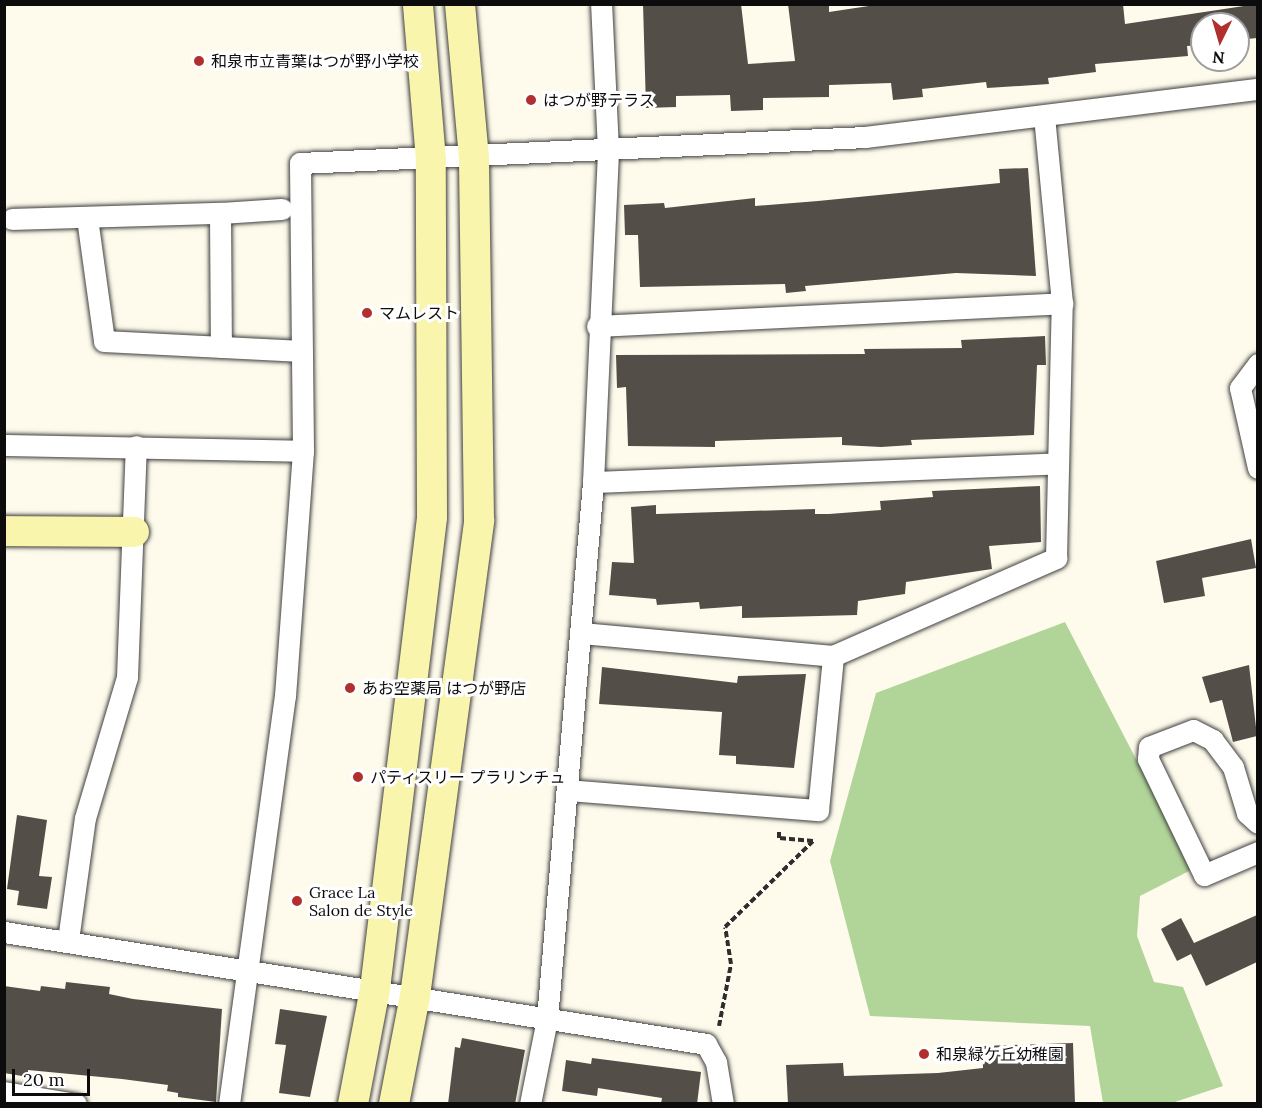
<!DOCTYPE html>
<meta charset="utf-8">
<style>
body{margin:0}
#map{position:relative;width:1262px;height:1108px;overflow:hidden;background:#fefbec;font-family:Lora,"Noto Sans JP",serif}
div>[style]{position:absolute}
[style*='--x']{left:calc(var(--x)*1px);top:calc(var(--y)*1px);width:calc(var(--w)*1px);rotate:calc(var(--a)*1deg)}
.forest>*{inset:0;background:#b1d599}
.building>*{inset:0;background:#544e49}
.path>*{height:4px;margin-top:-2px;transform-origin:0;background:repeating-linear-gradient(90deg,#2e2e2e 0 6px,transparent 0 9px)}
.roads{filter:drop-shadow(0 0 2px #3f3f3f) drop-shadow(0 0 2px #3f3f3f)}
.street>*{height:21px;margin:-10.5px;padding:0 10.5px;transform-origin:10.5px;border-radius:10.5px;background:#fff}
.secondary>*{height:30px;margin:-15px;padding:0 15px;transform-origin:15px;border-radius:15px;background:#f9f5ac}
.dots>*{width:16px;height:16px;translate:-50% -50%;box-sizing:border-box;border:3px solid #fff;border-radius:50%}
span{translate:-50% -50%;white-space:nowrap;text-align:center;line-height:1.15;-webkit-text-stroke:6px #fff;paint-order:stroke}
.poi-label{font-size:16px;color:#0c0c0c}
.left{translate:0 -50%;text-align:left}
.frame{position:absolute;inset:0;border:6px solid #0c0c0c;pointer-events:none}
.north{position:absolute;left:1190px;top:12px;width:60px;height:60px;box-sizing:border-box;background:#fff;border:2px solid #9e9e9e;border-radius:50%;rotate:185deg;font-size:16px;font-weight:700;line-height:24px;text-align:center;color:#0c0c0c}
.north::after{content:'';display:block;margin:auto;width:21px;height:27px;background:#b12f2e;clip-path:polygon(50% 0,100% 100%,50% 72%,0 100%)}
.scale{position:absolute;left:12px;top:1069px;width:78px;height:27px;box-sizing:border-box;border:3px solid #0c0c0c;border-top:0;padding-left:8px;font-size:18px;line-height:21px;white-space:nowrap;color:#0c0c0c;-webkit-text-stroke:4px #fff;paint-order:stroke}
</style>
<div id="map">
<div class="forest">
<i style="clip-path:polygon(1065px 622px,1193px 869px,1140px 896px,1137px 936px,1154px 982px,1183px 987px,1223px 1086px,1172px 1103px,1103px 1103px,1090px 1026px,870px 1016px,830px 861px,876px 693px)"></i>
</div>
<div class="building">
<i style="clip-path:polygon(643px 4px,741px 4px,748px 64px,795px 61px,788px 4px,829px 4px,829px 12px,882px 4px,1123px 4px,1125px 24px,1257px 4px,1257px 38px,1238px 40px,1238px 24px,1202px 24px,1202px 45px,1187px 46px,1188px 56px,1095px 64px,1096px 72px,1048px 78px,1049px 84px,987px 88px,986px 82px,922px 89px,923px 97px,893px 100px,891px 83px,829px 85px,829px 97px,763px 98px,763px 110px,731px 111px,730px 95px,676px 96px,676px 107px,646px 108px)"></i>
<i style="clip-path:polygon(1028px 168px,1036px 276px,956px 273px,805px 286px,806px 291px,786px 293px,785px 284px,640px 287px,638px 235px,625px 235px,624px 205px,664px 203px,665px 208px,755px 198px,755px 206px,818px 201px,1000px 183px,999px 169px)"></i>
<i style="clip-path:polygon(1045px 336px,1046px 365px,1037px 365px,1034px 435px,911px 440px,912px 445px,881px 447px,842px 445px,842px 437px,715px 441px,715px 447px,628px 446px,626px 387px,617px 388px,616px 355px,865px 354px,864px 349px,962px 348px,961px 340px)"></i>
<i style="clip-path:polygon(1040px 486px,1041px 542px,989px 546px,992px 569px,906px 582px,905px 594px,858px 601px,857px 615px,742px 618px,742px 606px,700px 609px,699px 602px,657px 605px,656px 599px,609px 595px,612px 562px,634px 563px,631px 507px,656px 505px,656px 514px,815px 509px,815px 514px,829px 514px,881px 510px,880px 501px,933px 497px,932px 491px)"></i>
<i style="clip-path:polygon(1251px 539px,1256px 568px,1202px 578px,1205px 596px,1164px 603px,1156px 561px)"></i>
<i style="clip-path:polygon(1249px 665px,1257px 736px,1233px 742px,1222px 700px,1210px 703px,1202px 677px)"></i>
<i style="clip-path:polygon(602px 667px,737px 683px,738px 676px,806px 674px,794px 768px,736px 764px,736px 756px,719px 755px,722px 712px,599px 704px)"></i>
<i style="clip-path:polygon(17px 815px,47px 820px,39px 876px,52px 877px,47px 909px,17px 905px,19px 891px,7px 889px)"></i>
<i style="clip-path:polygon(1257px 915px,1257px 962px,1206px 986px,1191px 954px,1177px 961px,1161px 929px,1181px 918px,1194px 943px)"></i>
<i style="clip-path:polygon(66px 982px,110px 987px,109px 994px,133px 999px,222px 1009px,216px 1102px,178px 1097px,178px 1093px,167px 1091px,168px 1085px,122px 1079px,28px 1070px,28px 1077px,4px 1073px,4px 986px,40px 991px,41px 986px,65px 989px)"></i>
<i style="clip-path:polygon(280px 1009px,327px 1016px,310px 1097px,279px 1093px,286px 1045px,275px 1044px)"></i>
<i style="clip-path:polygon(462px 1038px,525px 1050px,515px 1104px,448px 1104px,455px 1047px,460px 1048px)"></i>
<i style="clip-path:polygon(1073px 1043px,1075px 1103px,788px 1104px,786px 1065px,843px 1063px,844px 1076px,938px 1073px,983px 1068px,982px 1046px)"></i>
<i style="clip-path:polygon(592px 1058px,701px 1072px,697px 1104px,661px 1104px,662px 1098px,598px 1088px,597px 1096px,562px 1091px,566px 1060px,591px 1064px)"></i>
</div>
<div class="path">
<i style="--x:719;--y:1026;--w:63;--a:-79"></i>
<i style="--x:731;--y:964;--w:37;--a:-99"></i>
<i style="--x:725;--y:927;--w:123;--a:-44.3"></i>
<i style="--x:813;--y:841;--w:34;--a:-175"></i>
<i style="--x:779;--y:838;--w:8;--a:-90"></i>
</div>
<div class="roads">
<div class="street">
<i style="--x:220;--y:213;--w:62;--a:-3.7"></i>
<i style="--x:87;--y:218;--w:124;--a:82.1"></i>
<i style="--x:104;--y:341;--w:198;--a:2.9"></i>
<i style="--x:12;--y:219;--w:208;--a:-1.7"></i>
<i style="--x:220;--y:213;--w:134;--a:89.6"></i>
<i style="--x:597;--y:326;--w:466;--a:-2.8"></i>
<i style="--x:1258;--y:364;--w:30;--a:127"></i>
<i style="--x:1240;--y:388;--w:82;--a:77.3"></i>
<i style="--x:4;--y:445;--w:299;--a:1.1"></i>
<i style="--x:593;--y:482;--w:464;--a:-2.3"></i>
<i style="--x:581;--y:633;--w:253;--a:5.2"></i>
<i style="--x:567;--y:790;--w:252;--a:4.6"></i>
<i style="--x:818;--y:810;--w:155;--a:-84.4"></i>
<i style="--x:833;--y:656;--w:244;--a:-23.7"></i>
<i style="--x:1056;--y:558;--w:255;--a:-88.7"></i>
<i style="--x:1062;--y:303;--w:187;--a:-95.5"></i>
<i style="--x:1258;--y:823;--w:15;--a:-138"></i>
<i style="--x:1247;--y:813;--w:48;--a:-106.9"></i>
<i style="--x:1233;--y:767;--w:34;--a:-127"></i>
<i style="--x:1213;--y:740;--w:22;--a:-153"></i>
<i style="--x:1193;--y:730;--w:47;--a:158.9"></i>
<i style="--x:1149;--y:747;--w:12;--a:95"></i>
<i style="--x:1148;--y:759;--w:129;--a:64.2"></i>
<i style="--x:1204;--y:875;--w:59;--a:-23.1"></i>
<i style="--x:4;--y:932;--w:711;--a:9.06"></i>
<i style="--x:706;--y:1044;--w:21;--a:61"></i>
<i style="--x:716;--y:1062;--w:43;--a:80.5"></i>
<i style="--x:68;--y:940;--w:123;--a:-82.1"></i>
<i style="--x:85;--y:818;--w:147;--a:-73.4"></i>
<i style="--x:127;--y:677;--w:231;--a:-87.8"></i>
<i style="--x:4;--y:1092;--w:73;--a:9.5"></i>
<i style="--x:229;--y:1104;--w:412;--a:-82.2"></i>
<i style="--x:285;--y:696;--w:246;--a:-85.8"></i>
<i style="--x:303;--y:451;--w:288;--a:-90.6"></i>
<i style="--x:300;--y:163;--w:566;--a:-2.63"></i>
<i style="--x:865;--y:137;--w:396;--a:-7"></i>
<i style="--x:530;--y:1104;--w:87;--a:-78.7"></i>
<i style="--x:547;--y:1019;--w:539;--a:-85.1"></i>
<i style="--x:593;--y:482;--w:332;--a:-87.4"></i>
<i style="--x:608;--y:150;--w:146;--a:-92.7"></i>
</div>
<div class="secondary">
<i style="--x:4;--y:531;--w:130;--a:0.4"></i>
<i style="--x:353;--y:1104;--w:117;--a:-79.2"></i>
<i style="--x:375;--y:989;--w:475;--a:-83.1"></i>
<i style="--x:432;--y:517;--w:357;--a:-90.2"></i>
<i style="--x:431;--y:160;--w:157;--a:-94.8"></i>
<i style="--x:394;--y:1104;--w:110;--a:-79"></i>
<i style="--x:415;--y:996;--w:480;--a:-82.3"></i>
<i style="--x:479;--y:520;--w:362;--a:-90.8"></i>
<i style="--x:474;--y:158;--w:155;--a:-95.2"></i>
</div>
</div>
<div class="dots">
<i style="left:199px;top:61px;background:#b12f2e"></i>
<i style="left:531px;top:100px;background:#b12f2e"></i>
<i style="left:367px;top:313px;background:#b12f2e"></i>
<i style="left:350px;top:688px;background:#b12f2e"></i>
<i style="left:358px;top:777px;background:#b12f2e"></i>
<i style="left:297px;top:901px;background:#b12f2e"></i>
<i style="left:924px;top:1054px;background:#b12f2e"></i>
</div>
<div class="poi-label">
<span class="left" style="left:211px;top:61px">和泉市立青葉はつが野小学校</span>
<span class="left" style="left:543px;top:100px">はつが野テラス</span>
<span class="left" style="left:379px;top:313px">マムレスト</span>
<span class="left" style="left:362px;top:688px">あお空薬局 はつが野店</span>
<span class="left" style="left:370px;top:777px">パティスリー プラリンチュ</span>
<span class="left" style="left:309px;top:901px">Grace La<br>Salon de Style</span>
<span class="left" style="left:936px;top:1054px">和泉緑ケ丘幼稚園</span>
</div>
<div class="frame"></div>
<div class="north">N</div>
<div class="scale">20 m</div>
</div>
